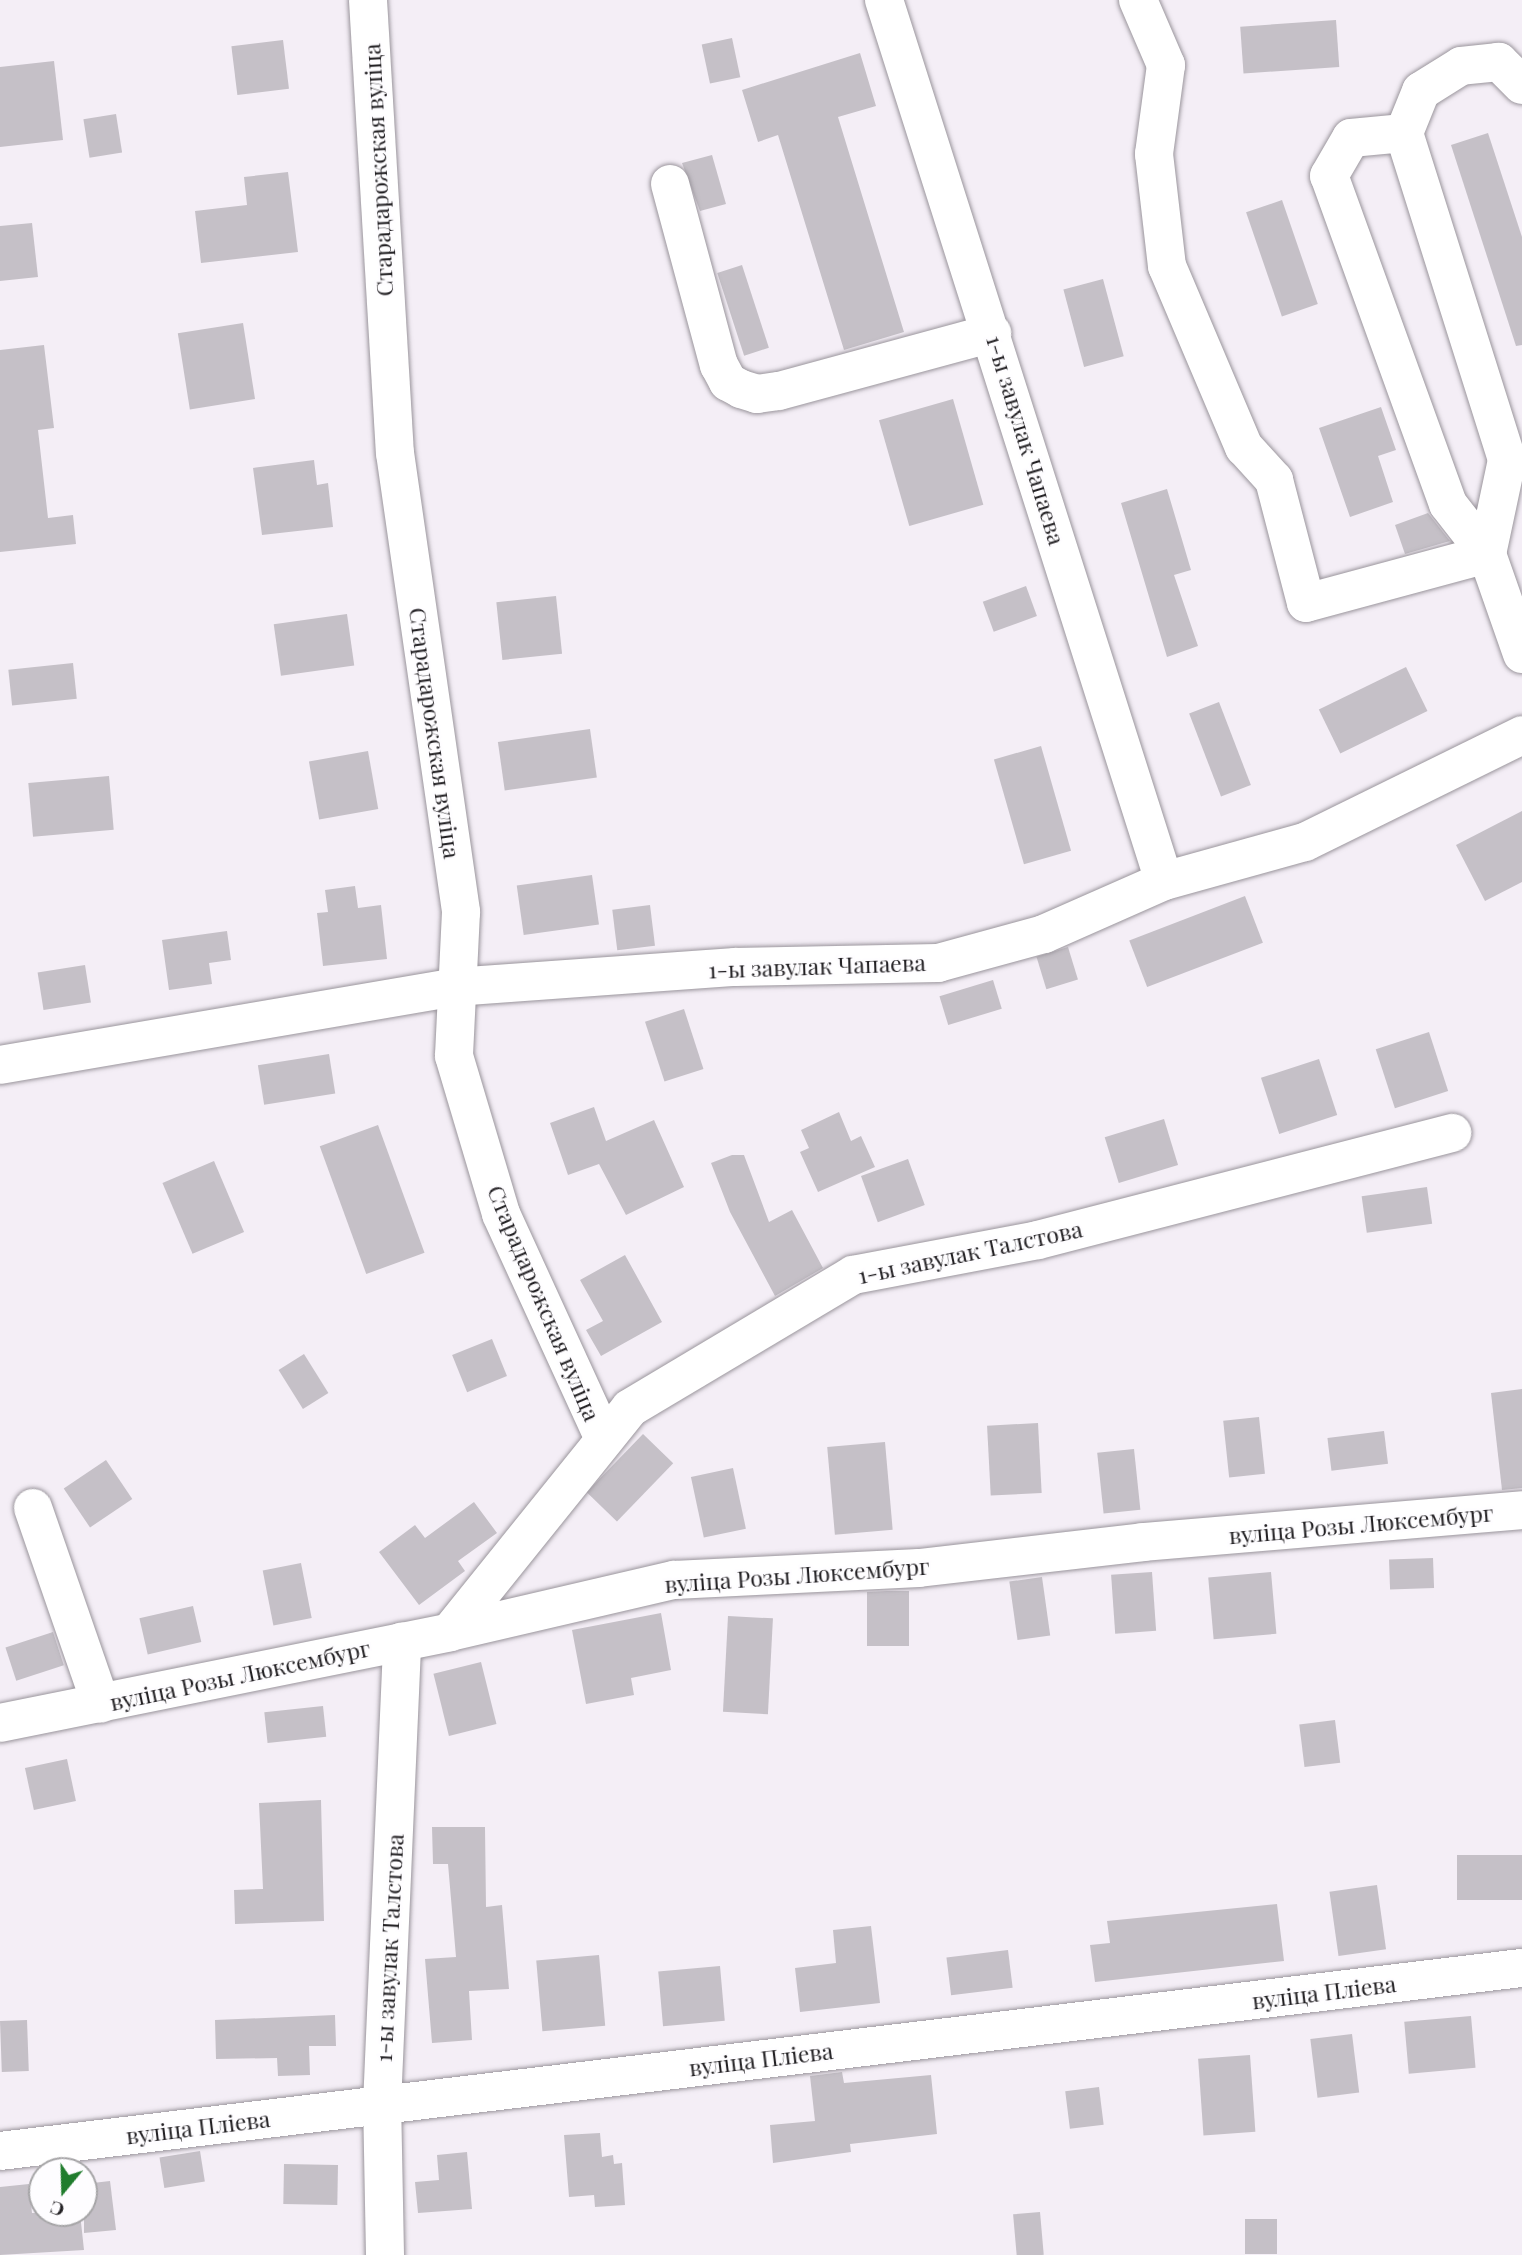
<!DOCTYPE html>
<meta charset="utf-8">
<style>
body{margin:0}
#map{position:relative;width:1522px;height:2255px;overflow:hidden;background:#f4eef6;font-family:"Playfair Display",serif}
div>[style]{position:absolute}
[style*='--x']{left:calc(var(--x)*1px);top:calc(var(--y)*1px);width:calc(var(--w)*1px);rotate:calc(var(--a)*1deg)}
.building>*{inset:0;background:#c5c0c7;transform-origin:0 0}
.roads{filter:drop-shadow(0 0 2px #9a959c) drop-shadow(0 0 2px #9a959c)}
.minor>*{height:38px;margin:-19px;padding:0 19px;transform-origin:19px;border-radius:19px;background:#fff}
span{translate:-50% -50%;white-space:nowrap;text-align:center;line-height:1.15;-webkit-text-stroke:5px #fefdff;paint-order:stroke}
.street-label{font-size:23px;color:#232124}
.north{position:absolute;left:28px;top:2157px;width:70px;height:70px;box-sizing:border-box;background:#fefdff;border:2px solid #a6a5a7;border-radius:50%;rotate:199deg;font-size:19px;font-weight:700;line-height:28px;text-align:center;color:#232124}
.north::after{content:'';display:block;margin:auto;width:24px;height:32px;background:#207c2d;clip-path:polygon(50% 0,100% 100%,50% 72%,0 100%)}
</style>
<div id="map">
<div class="building">
<i style="left:1336px;top:20px;width:47px;height:96px;rotate:86deg"></i>
<i style="left:732px;top:38px;width:40px;height:31px;rotate:78deg"></i>
<i style="left:283px;top:40px;width:49px;height:52px;rotate:83deg"></i>
<i style="clip-path:polygon(860px 53px,876px 106px,838px 117px,904px 332px,844px 350px,778px 135px,758px 142px,742px 90px)"></i>
<i style="clip-path:polygon(54px 61px,63px 140px,0 147px,0 67px)"></i>
<i style="left:116px;top:114px;width:39px;height:33px;rotate:81deg"></i>
<i style="clip-path:polygon(1488px 133px,1522px 237px,1522px 345px,1516px 346px,1451px 145px)"></i>
<i style="clip-path:polygon(712px 155px,726px 204px,700px 211px,682px 163px)"></i>
<i style="clip-path:polygon(288px 172px,298px 252px,201px 263px,195px 211px,247px 205px,244px 177px)"></i>
<i style="left:1282px;top:200px;width:110px;height:38px;rotate:71deg"></i>
<i style="clip-path:polygon(32px 223px,38px 277px,0 281px,0 226px)"></i>
<i style="left:742px;top:265px;width:87px;height:26px;rotate:72deg"></i>
<i style="left:1103px;top:279px;width:80px;height:41px;rotate:75deg"></i>
<i style="left:243px;top:323px;width:77px;height:66px;rotate:81deg"></i>
<i style="clip-path:polygon(44px 345px,54px 428px,38px 430px,48px 518px,73px 515px,76px 544px,0 552px,0 350px)"></i>
<i style="left:953px;top:399px;width:110px;height:77px;rotate:74deg"></i>
<i style="clip-path:polygon(1381px 407px,1396px 450px,1378px 456px,1393px 502px,1350px 517px,1319px 428px)"></i>
<i style="clip-path:polygon(314px 460px,317px 485px,328px 483px,333px 527px,262px 535px,253px 468px)"></i>
<i style="clip-path:polygon(1167px 489px,1191px 570px,1174px 575px,1198px 646px,1167px 657px,1121px 503px)"></i>
<i style="clip-path:polygon(1428px 513px,1450px 541px,1405px 554px,1395px 525px)"></i>
<i style="left:1026px;top:586px;width:32px;height:46px;rotate:70deg"></i>
<i style="left:556px;top:596px;width:58px;height:60px;rotate:84deg"></i>
<i style="left:347px;top:614px;width:52px;height:74px;rotate:82deg"></i>
<i style="left:73px;top:663px;width:36px;height:65px;rotate:84deg"></i>
<i style="left:1406px;top:667px;width:49px;height:97px;rotate:64deg"></i>
<i style="left:1219px;top:702px;width:89px;height:32px;rotate:69deg"></i>
<i style="left:590px;top:729px;width:49px;height:93px;rotate:82deg"></i>
<i style="left:1041px;top:746px;width:109px;height:49px;rotate:74deg"></i>
<i style="left:368px;top:751px;width:59px;height:60px;rotate:80deg"></i>
<i style="left:109px;top:776px;width:54px;height:81px;rotate:85deg"></i>
<i style="clip-path:polygon(1522px 811px,1522px 882px,1485px 901px,1456px 845px)"></i>
<i style="left:592px;top:875px;width:50px;height:76px;rotate:82deg"></i>
<i style="clip-path:polygon(355px 886px,358px 908px,381px 905px,387px 959px,323px 966px,317px 913px,328px 912px,325px 890px)"></i>
<i style="left:1245px;top:896px;width:50px;height:124px;rotate:69deg"></i>
<i style="left:650px;top:905px;width:41px;height:38px;rotate:83deg"></i>
<i style="clip-path:polygon(227px 931px,231px 960px,209px 963px,212px 984px,169px 990px,162px 940px)"></i>
<i style="left:1068px;top:947px;width:34px;height:33px;rotate:73deg"></i>
<i style="left:85px;top:965px;width:38px;height:48px;rotate:81deg"></i>
<i style="left:993px;top:980px;width:30px;height:56px;rotate:73deg"></i>
<i style="left:684px;top:1009px;width:63px;height:41px;rotate:72deg"></i>
<i style="left:1429px;top:1032px;width:62px;height:56px;rotate:72deg"></i>
<i style="left:329px;top:1054px;width:40px;height:72px;rotate:81deg"></i>
<i style="left:1319px;top:1059px;width:59px;height:61px;rotate:72deg"></i>
<i style="clip-path:polygon(594px 1107px,606px 1141px,654px 1120px,684px 1187px,626px 1215px,599px 1164px,568px 1175px,550px 1123px)"></i>
<i style="clip-path:polygon(839px 1112px,851px 1141px,861px 1136px,875px 1167px,818px 1192px,800px 1152px,809px 1148px,801px 1130px)"></i>
<i style="left:1164px;top:1119px;width:48px;height:62px;rotate:73deg"></i>
<i style="left:378px;top:1125px;width:136px;height:62px;rotate:70deg"></i>
<i style="clip-path:polygon(732px 1155px,744px 1155px,769px 1222px,792px 1210px,823px 1268px,775px 1296px,730px 1212px,711px 1163px)"></i>
<i style="left:908px;top:1159px;width:49px;height:50px;rotate:70deg"></i>
<i style="left:214px;top:1161px;width:77px;height:56px;rotate:67deg"></i>
<i style="left:1427px;top:1187px;width:37px;height:66px;rotate:82deg"></i>
<i style="clip-path:polygon(625px 1255px,662px 1322px,601px 1356px,586px 1330px,603px 1321px,580px 1280px)"></i>
<i style="left:492px;top:1339px;width:40px;height:43px;rotate:68deg"></i>
<i style="left:304px;top:1354px;width:46px;height:30px;rotate:58deg"></i>
<i style="clip-path:polygon(1522px 1389px,1522px 1488px,1502px 1490px,1491px 1393px)"></i>
<i style="left:1259px;top:1417px;width:57px;height:36px;rotate:84deg"></i>
<i style="left:1038px;top:1423px;width:70px;height:51px;rotate:87deg"></i>
<i style="left:1384px;top:1431px;width:33px;height:57px;rotate:83deg"></i>
<i style="left:643px;top:1434px;width:42px;height:81px;rotate:44deg"></i>
<i style="left:885px;top:1442px;width:88px;height:58px;rotate:85deg"></i>
<i style="left:1134px;top:1449px;width:61px;height:37px;rotate:84deg"></i>
<i style="left:106px;top:1460px;width:47px;height:51px;rotate:56deg"></i>
<i style="left:733px;top:1468px;width:62px;height:43px;rotate:78deg"></i>
<i style="clip-path:polygon(474px 1502px,497px 1533px,458px 1561px,465px 1571px,419px 1605px,379px 1552px,415px 1525px,425px 1538px)"></i>
<i style="left:1433px;top:1558px;width:30px;height:44px;rotate:88deg"></i>
<i style="left:301px;top:1563px;width:56px;height:39px;rotate:79deg"></i>
<i style="left:1152px;top:1572px;width:59px;height:41px;rotate:86deg"></i>
<i style="left:1271px;top:1572px;width:62px;height:63px;rotate:85deg"></i>
<i style="left:1042px;top:1577px;width:59px;height:33px;rotate:82deg"></i>
<i style="clip-path:polygon(887px 1591px,909px 1591px,909px 1646px,867px 1646px,867px 1592px)"></i>
<i style="left:193px;top:1606px;width:37px;height:55px;rotate:77deg"></i>
<i style="clip-path:polygon(661px 1613px,671px 1670px,631px 1678px,634px 1695px,586px 1704px,572px 1630px)"></i>
<i style="left:728px;top:1616px;width:45px;height:96px;rotate:3deg"></i>
<i style="left:53px;top:1632px;width:35px;height:50px;rotate:72deg"></i>
<i style="left:481px;top:1662px;width:64px;height:49px;rotate:76deg"></i>
<i style="left:323px;top:1706px;width:31px;height:59px;rotate:84deg"></i>
<i style="left:1335px;top:1720px;width:43px;height:36px;rotate:83deg"></i>
<i style="left:67px;top:1759px;width:43px;height:43px;rotate:78deg"></i>
<i style="clip-path:polygon(321px 1800px,324px 1921px,235px 1924px,234px 1890px,263px 1889px,259px 1803px)"></i>
<i style="clip-path:polygon(432px 1827px,485px 1827px,486px 1907px,502px 1905px,509px 1989px,469px 1991px,472px 2040px,432px 2043px,425px 1959px,456px 1957px,448px 1864px,433px 1864px)"></i>
<i style="left:1522px;top:1855px;width:45px;height:65px;rotate:90deg"></i>
<i style="left:1377px;top:1885px;width:65px;height:48px;rotate:82deg"></i>
<i style="clip-path:polygon(1277px 1904px,1284px 1961px,1095px 1982px,1090px 1945px,1110px 1943px,1107px 1921px)"></i>
<i style="clip-path:polygon(871px 1926px,880px 2003px,800px 2012px,795px 1968px,836px 1963px,833px 1930px)"></i>
<i style="left:1008px;top:1950px;width:38px;height:62px;rotate:83deg"></i>
<i style="left:599px;top:1955px;width:71px;height:63px;rotate:85deg"></i>
<i style="left:720px;top:1966px;width:55px;height:62px;rotate:85deg"></i>
<i style="clip-path:polygon(335px 2015px,336px 2046px,309px 2046px,310px 2075px,278px 2076px,277px 2058px,216px 2059px,215px 2020px)"></i>
<i style="left:1471px;top:2016px;width:52px;height:67px;rotate:85deg"></i>
<i style="left:27px;top:2020px;width:51px;height:27px;rotate:88deg"></i>
<i style="left:1352px;top:2034px;width:59px;height:42px;rotate:83deg"></i>
<i style="left:1250px;top:2055px;width:77px;height:52px;rotate:86deg"></i>
<i style="clip-path:polygon(842px 2072px,844px 2083px,931px 2075px,937px 2134px,850px 2144px,851px 2152px,773px 2163px,770px 2125px,815px 2121px,810px 2076px)"></i>
<i style="left:1099px;top:2087px;width:38px;height:34px;rotate:83deg"></i>
<i style="clip-path:polygon(600px 2133px,602px 2157px,613px 2155px,614px 2164px,622px 2163px,625px 2205px,595px 2207px,594px 2195px,569px 2197px,564px 2135px)"></i>
<i style="left:200px;top:2151px;width:31px;height:41px;rotate:81deg"></i>
<i style="clip-path:polygon(467px 2152px,472px 2209px,418px 2213px,415px 2182px,439px 2180px,437px 2155px)"></i>
<i style="left:284px;top:2164px;width:54px;height:40px;rotate:1deg"></i>
<i style="clip-path:polygon(110px 2181px,116px 2230px,84px 2233px,84px 2184px)"></i>
<i style="clip-path:polygon(29px 2184px,32px 2213px,80px 2213px,84px 2250px,0 2255px,0 2187px)"></i>
<i style="left:1040px;top:2212px;width:43px;height:27px;rotate:85deg"></i>
<i style="left:1245px;top:2219px;width:32px;height:35px"></i>
</div>
<div class="roads">
<div class="minor">
<i style="--x:368;--y:0;--w:454;--a:86.6"></i>
<i style="--x:395;--y:453;--w:464;--a:81.8"></i>
<i style="--x:461;--y:912;--w:144;--a:92.8"></i>
<i style="--x:454;--y:1056;--w:165;--a:73.4"></i>
<i style="--x:501;--y:1214;--w:247;--a:65.4"></i>
<i style="--x:884;--y:0;--w:924;--a:72.37"></i>
<i style="--x:1138;--y:0;--w:71;--a:66.7"></i>
<i style="--x:1166;--y:65;--w:90;--a:97.7"></i>
<i style="--x:1154;--y:154;--w:113;--a:83.4"></i>
<i style="--x:1167;--y:266;--w:197;--a:67"></i>
<i style="--x:1244;--y:447;--w:45;--a:47.7"></i>
<i style="--x:1274;--y:480;--w:127;--a:75.4"></i>
<i style="--x:1306;--y:603;--w:188;--a:-15.1"></i>
<i style="--x:1487;--y:554;--w:63;--a:-128"></i>
<i style="--x:1448;--y:504;--w:349;--a:-109.9"></i>
<i style="--x:1329;--y:176;--w:44;--a:-59.9"></i>
<i style="--x:1351;--y:138;--w:53;--a:-5.4"></i>
<i style="--x:1522;--y:85;--w:33;--a:-135"></i>
<i style="--x:1499;--y:62;--w:38;--a:174"></i>
<i style="--x:1461;--y:66;--w:47;--a:148"></i>
<i style="--x:1421;--y:91;--w:45;--a:112"></i>
<i style="--x:1404;--y:133;--w:343;--a:72.5"></i>
<i style="--x:1507;--y:460;--w:96;--a:102"></i>
<i style="--x:1487;--y:554;--w:106;--a:70.7"></i>
<i style="--x:670;--y:184;--w:188;--a:74.9"></i>
<i style="--x:719;--y:365;--w:19;--a:62"></i>
<i style="--x:728;--y:382;--w:15;--a:28"></i>
<i style="--x:741;--y:389;--w:17;--a:17"></i>
<i style="--x:757;--y:394;--w:22;--a:-8"></i>
<i style="--x:779;--y:391;--w:221;--a:-15.2"></i>
<i style="--x:0;--y:1065;--w:461;--a:-9.7"></i>
<i style="--x:454;--y:987;--w:282;--a:-4.1"></i>
<i style="--x:735;--y:967;--w:203;--a:-1.1"></i>
<i style="--x:938;--y:963;--w:110;--a:-15.3"></i>
<i style="--x:1044;--y:934;--w:131;--a:-23.8"></i>
<i style="--x:1164;--y:881;--w:146;--a:-15.5"></i>
<i style="--x:1305;--y:842;--w:242;--a:-26.2"></i>
<i style="--x:33;--y:1508;--w:207;--a:70.9"></i>
<i style="--x:450;--y:1632;--w:287;--a:-51.2"></i>
<i style="--x:630;--y:1408;--w:260;--a:-30.8"></i>
<i style="--x:853;--y:1275;--w:188;--a:-10.7"></i>
<i style="--x:1038;--y:1240;--w:428;--a:-14.5"></i>
<i style="--x:0;--y:1723;--w:459;--a:-11.4"></i>
<i style="--x:450;--y:1632;--w:230;--a:-13.1"></i>
<i style="--x:674;--y:1580;--w:245;--a:-2.8"></i>
<i style="--x:919;--y:1568;--w:226;--a:-6.6"></i>
<i style="--x:1143;--y:1542;--w:380;--a:-4.8"></i>
<i style="--x:0;--y:2151;--w:1533;--a:-6.86"></i>
<i style="--x:385;--y:2255;--w:150;--a:-91.1"></i>
<i style="--x:382;--y:2105;--w:464;--a:-87.5"></i>
</div>
</div>
<div class="street-label">
<span style="left:378px;top:170px;rotate:-93deg">Старадарожская вуліца</span>
<span style="left:1026px;top:440px;rotate:73deg">1-ы завулак Чапаева</span>
<span style="left:435px;top:733px;rotate:82deg">Старадарожская вуліца</span>
<span style="left:817px;top:966px;rotate:-2deg">1-ы завулак Чапаева</span>
<span style="left:970px;top:1252px;rotate:-12deg">1-ы завулак Талстова</span>
<span style="left:544px;top:1303px;rotate:67deg">Старадарожская вуліца</span>
<span style="left:1361px;top:1524px;rotate:-5deg">вуліца Розы Люксембург</span>
<span style="left:797px;top:1575px;rotate:-4deg">вуліца Розы Люксембург</span>
<span style="left:240px;top:1675px;rotate:-12deg">вуліца Розы Люксембург</span>
<span style="left:389px;top:1948px;rotate:-87deg">1-ы завулак Талстова</span>
<span style="left:1324px;top:1992px;rotate:-7deg">вуліца Пліева</span>
<span style="left:761px;top:2059px;rotate:-7deg">вуліца Пліева</span>
<span style="left:198px;top:2127px;rotate:-7deg">вуліца Пліева</span>
</div>
<div class="north">С</div>
</div>
